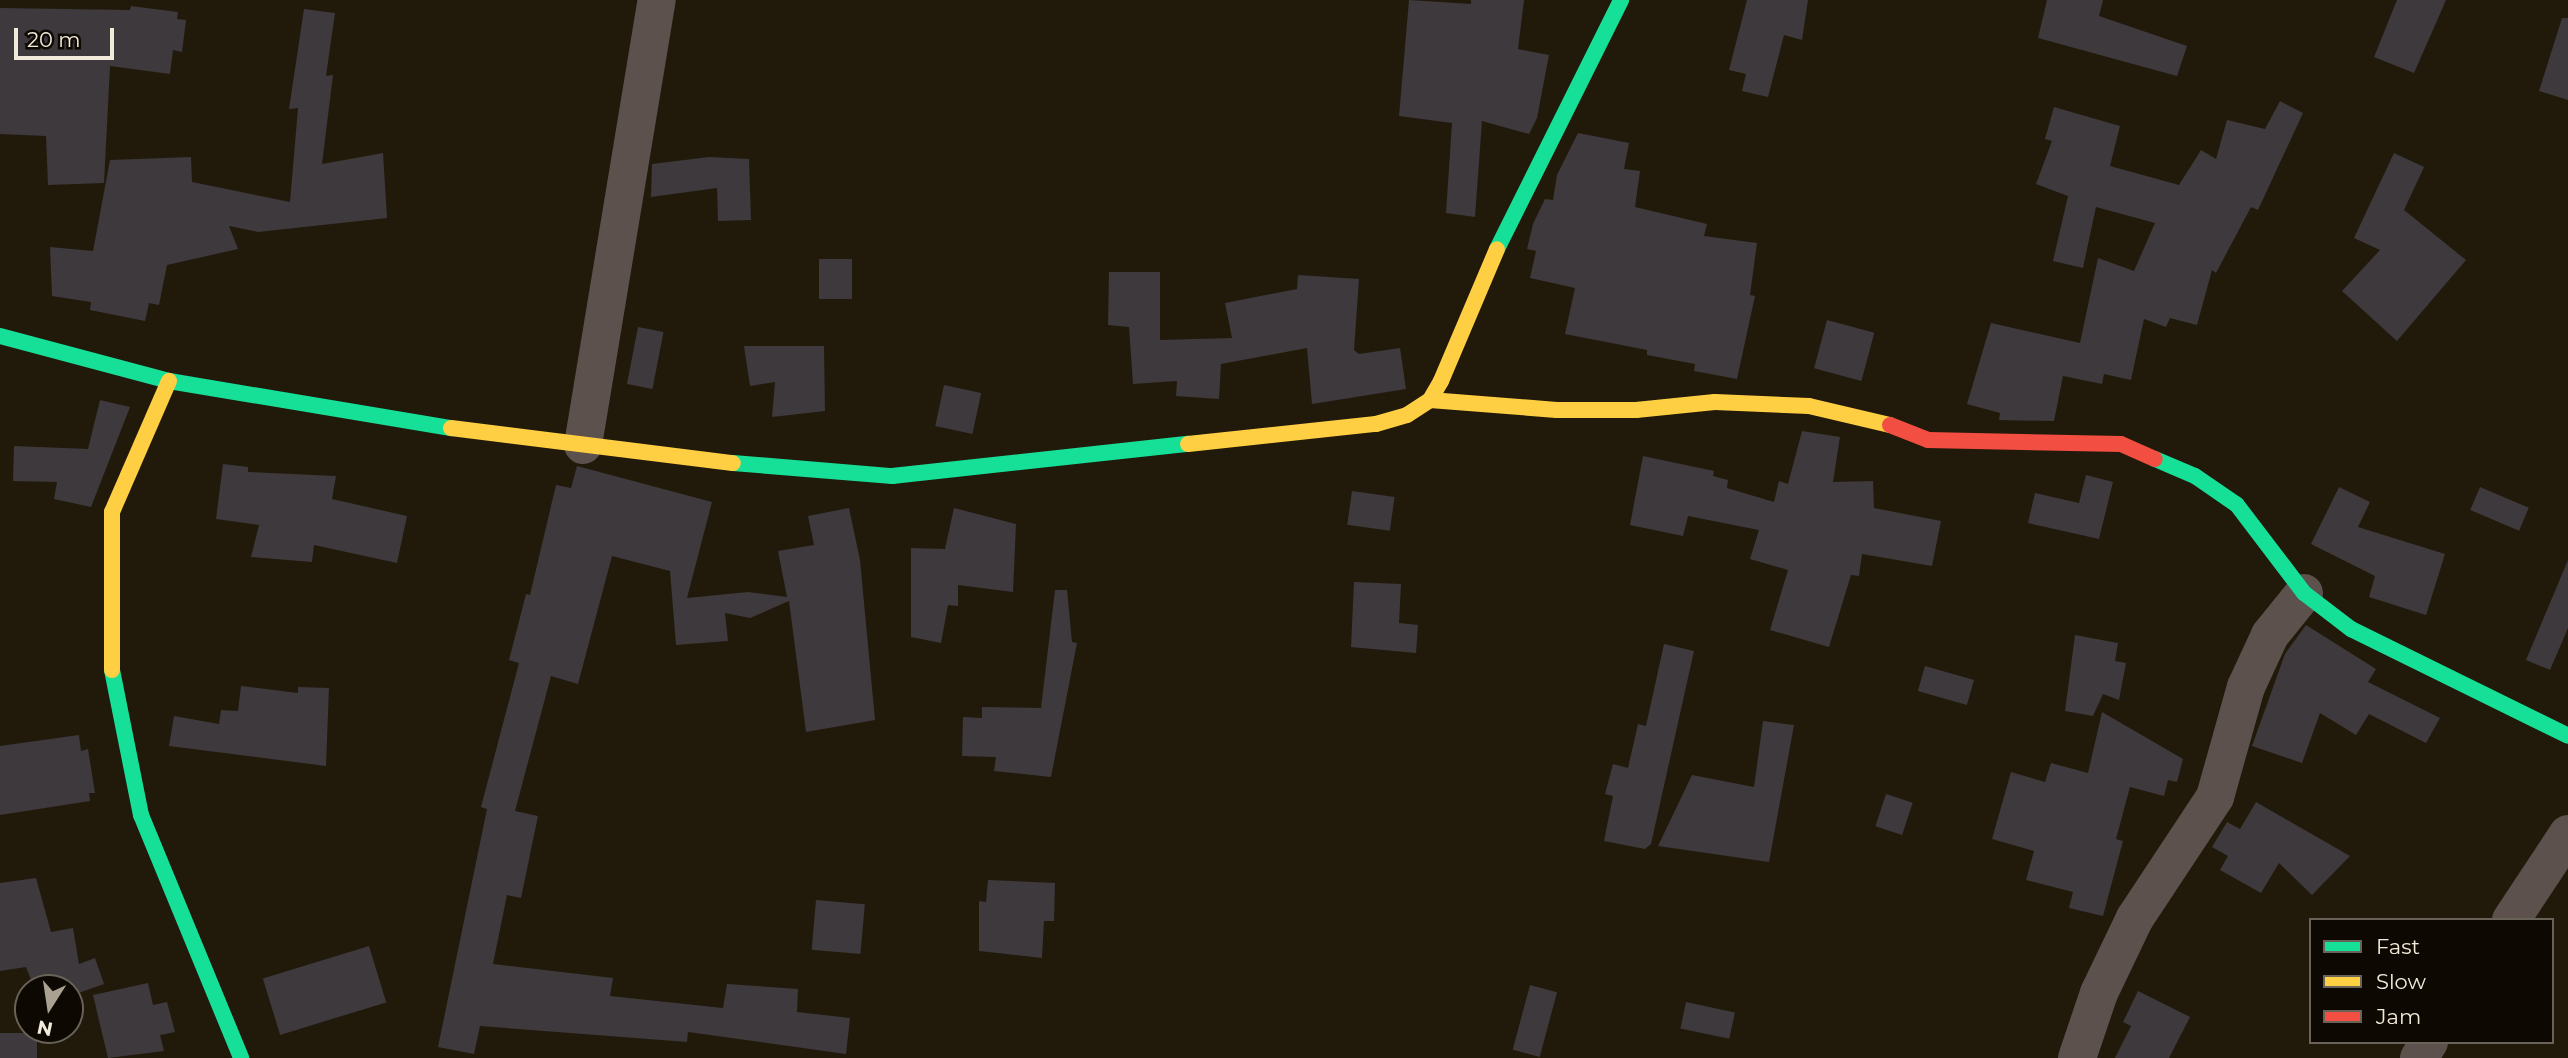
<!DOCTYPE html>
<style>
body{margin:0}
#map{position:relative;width:2568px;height:1058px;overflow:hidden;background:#211a0b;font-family:Montserrat,sans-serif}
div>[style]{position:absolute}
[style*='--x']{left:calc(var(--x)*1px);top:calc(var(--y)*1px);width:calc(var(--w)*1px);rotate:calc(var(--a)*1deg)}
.building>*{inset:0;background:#3d393d;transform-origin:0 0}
.street>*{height:38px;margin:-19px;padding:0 19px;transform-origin:19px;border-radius:19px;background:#5c514c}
.fast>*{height:16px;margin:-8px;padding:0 8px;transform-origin:8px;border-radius:8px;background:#16e098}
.slow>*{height:16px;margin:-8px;padding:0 8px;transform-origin:8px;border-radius:8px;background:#ffcf43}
.jam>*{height:16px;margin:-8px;padding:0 8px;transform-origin:8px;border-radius:8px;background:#f24e42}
span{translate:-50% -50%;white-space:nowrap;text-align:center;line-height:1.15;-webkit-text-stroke:5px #0d0801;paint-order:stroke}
.legend{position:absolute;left:2309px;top:918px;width:245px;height:126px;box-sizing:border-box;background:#0d0801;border:2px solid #696258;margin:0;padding:9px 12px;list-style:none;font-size:21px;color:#f2eadb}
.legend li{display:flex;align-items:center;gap:14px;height:35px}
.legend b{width:35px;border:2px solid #696258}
.north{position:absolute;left:14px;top:974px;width:70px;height:70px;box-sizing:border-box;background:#0d0801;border:2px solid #696258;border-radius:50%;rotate:192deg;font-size:19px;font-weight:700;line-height:28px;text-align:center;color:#f2eadb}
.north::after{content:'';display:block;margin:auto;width:24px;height:32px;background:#a9a192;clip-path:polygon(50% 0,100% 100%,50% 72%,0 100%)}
.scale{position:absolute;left:14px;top:28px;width:100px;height:32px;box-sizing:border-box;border:4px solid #f2eadb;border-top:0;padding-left:9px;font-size:21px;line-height:24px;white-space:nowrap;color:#f2eadb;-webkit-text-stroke:5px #0d0801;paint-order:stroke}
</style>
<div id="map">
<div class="building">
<i style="clip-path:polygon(1409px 0,1471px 4px,1471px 0,1524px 0,1518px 49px,1549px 55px,1537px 118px,1529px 134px,1482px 121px,1475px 217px,1446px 213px,1452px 123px,1399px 116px)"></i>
<i style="clip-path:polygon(1747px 0,1808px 0,1802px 40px,1784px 35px,1768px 97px,1742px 91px,1746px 74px,1729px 70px)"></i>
<i style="clip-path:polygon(2047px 0,2103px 0,2099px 16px,2187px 46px,2177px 76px,2038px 38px)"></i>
<i style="clip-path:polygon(2397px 0,2446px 0,2414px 73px,2374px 57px)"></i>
<i style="clip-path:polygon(131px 6px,178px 12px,177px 19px,186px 20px,182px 52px,173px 50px,170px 74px,110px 66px,104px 183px,48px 185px,46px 136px,0 134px,0 8px,130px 10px)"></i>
<i style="clip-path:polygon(304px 9px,335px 13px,326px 76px,333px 75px,322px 164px,383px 153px,387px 218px,258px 232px,229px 226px,238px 249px,167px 265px,159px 305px,149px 303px,145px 321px,90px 310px,91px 302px,52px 296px,50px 247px,93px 251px,110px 160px,191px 157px,192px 182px,290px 202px,298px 108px,289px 109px)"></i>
<i style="clip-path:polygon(2562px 18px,2568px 18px,2568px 100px,2539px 91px)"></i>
<i style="clip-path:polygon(2280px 101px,2303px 113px,2258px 210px,2251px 207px,2216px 273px,2212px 270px,2197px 325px,2170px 318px,2166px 327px,2144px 319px,2131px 380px,2104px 374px,2102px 384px,2063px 376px,2054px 421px,1999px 420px,2000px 413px,1967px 404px,1991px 323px,2080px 343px,2098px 258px,2134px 271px,2155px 223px,2096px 207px,2083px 268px,2053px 261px,2068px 196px,2036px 184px,2052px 141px,2045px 139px,2054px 107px,2120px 126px,2110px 166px,2179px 185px,2201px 150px,2216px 159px,2227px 120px,2265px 129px)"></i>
<i style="clip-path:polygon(1578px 133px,1629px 143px,1624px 169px,1640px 171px,1635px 207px,1707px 224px,1704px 236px,1757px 243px,1750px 295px,1755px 296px,1737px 379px,1694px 371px,1695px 364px,1647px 355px,1647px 350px,1565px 334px,1575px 288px,1530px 278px,1536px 251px,1527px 249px,1533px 224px,1545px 199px,1553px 200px,1557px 175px)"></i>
<i style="clip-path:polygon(2394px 153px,2424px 167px,2404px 210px,2466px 260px,2397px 341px,2342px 291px,2380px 250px,2354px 238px)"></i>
<i style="clip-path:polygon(709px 157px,749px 159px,751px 220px,718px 221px,717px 188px,651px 197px,652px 164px)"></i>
<i style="left:819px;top:259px;width:33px;height:40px"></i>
<i style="clip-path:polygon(1109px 272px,1160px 272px,1160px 340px,1232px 338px,1225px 303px,1297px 289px,1298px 275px,1359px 279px,1354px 350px,1359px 354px,1400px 348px,1406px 389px,1312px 404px,1307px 348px,1221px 364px,1219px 399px,1176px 396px,1177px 381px,1133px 384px,1129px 327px,1108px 325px)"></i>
<i style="left:1827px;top:320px;width:49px;height:50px;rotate:15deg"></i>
<i style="left:638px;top:327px;width:26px;height:58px;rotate:11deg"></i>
<i style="clip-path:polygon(744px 346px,824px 346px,825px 411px,772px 417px,775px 382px,750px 386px)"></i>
<i style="left:944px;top:385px;width:38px;height:42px;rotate:12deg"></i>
<i style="clip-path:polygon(100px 400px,130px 407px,91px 507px,54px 499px,57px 482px,13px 481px,14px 446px,88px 449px)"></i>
<i style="clip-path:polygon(1802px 431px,1840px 437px,1833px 482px,1873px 481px,1874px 508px,1941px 521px,1932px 566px,1862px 554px,1859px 576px,1851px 575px,1829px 647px,1770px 630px,1788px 570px,1750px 559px,1759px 530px,1688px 516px,1683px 536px,1630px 525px,1643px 456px,1714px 471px,1713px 476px,1728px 480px,1727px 488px,1774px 502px,1779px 481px,1788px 484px)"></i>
<i style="clip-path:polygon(223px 464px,248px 467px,248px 472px,336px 476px,332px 499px,407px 516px,397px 563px,314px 545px,312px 562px,251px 557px,259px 525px,216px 519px)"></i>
<i style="clip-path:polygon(577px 466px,712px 502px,687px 598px,748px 592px,787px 597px,778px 551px,814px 545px,808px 516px,849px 508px,860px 560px,875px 720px,806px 732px,789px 601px,750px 618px,725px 613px,728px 641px,676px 645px,670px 571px,612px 556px,578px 684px,551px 676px,515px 811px,538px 816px,521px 898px,507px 895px,493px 964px,613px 978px,610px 996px,723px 1008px,727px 984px,798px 989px,797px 1012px,850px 1018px,846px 1054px,688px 1032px,687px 1042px,480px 1026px,474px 1054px,438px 1047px,487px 809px,481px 807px,519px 663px,509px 660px,526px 594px,530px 595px,556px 485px,571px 488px)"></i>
<i style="clip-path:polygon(2086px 475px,2113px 482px,2099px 539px,2028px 523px,2035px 493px,2079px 503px)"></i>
<i style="clip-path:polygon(2339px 487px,2370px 502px,2358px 527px,2445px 554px,2426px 615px,2369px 597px,2375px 576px,2311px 544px)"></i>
<i style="left:2480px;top:487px;width:53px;height:25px;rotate:23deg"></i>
<i style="left:1352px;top:491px;width:43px;height:34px;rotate:8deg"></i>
<i style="clip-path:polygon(954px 508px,1016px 524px,1013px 592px,958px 585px,958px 606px,948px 605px,941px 643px,911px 637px,911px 548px,945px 549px)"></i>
<i style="clip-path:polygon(2568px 560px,2568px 628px,2550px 670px,2526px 660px)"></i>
<i style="clip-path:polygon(1354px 582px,1401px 584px,1399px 623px,1418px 625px,1416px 653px,1351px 647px)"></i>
<i style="clip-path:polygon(1055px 590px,1067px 590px,1072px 642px,1077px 643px,1051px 777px,994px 771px,996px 757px,962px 756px,963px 717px,982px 718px,982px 707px,1041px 708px)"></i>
<i style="clip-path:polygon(2306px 625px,2376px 669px,2368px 682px,2440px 718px,2426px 743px,2369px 714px,2356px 735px,2320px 713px,2302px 763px,2252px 746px,2285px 654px)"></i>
<i style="clip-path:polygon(2075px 635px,2118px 643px,2115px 661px,2126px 663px,2119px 700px,2103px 694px,2093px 716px,2065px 711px)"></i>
<i style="clip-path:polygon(1664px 644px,1694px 651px,1651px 844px,1645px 849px,1604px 841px,1613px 796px,1605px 794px,1613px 764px,1628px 768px,1638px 724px,1646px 726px)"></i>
<i style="left:1925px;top:666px;width:51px;height:26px;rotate:16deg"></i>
<i style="clip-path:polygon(241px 686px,298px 693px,298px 687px,329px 688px,326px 766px,169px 746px,174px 716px,219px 724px,221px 710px,238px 711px)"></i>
<i style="clip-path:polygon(2102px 712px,2183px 759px,2177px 782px,2168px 780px,2164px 796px,2130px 787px,2116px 839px,2123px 841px,2103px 916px,2069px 908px,2073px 892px,2026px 880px,2034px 851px,1992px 839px,2011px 772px,2045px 782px,2051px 763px,2088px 773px)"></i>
<i style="clip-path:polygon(1763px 721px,1794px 725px,1769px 862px,1658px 846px,1692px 775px,1754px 787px)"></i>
<i style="clip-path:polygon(79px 735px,81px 751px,88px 749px,95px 793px,89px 793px,90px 801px,0 815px,0 746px)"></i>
<i style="left:1886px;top:794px;width:28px;height:34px;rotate:18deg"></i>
<i style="clip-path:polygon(2256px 802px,2350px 856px,2312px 895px,2279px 863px,2261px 893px,2220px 870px,2228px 856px,2212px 847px,2227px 822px,2240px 829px)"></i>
<i style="clip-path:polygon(36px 878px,51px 932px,73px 928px,79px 964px,95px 958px,104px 984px,70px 996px,70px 988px,34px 988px,26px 967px,0 971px,0 883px)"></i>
<i style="clip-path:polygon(988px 880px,1055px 883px,1054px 921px,1044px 921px,1042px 958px,979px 951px,979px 901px,986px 902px)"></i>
<i style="left:816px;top:900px;width:49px;height:50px;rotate:5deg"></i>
<i style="left:369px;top:946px;width:59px;height:111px;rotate:73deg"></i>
<i style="clip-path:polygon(148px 983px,153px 1005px,167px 1002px,175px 1032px,160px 1035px,164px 1051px,108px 1058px,93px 995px)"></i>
<i style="left:1530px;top:985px;width:28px;height:67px;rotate:15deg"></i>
<i style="clip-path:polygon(2138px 991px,2190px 1017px,2169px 1058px,2115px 1058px,2131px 1026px,2123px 1022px)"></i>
<i style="left:1686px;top:1002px;width:50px;height:27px;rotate:12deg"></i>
<i style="left:0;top:1033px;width:37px;height:25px"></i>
</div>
<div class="street">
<i style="--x:583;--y:445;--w:451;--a:-80.6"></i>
<i style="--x:2511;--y:920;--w:103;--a:-56.5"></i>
<i style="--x:2077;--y:1058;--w:69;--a:-71.3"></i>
<i style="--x:2099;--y:993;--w:83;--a:-64.4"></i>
<i style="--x:2135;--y:918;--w:145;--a:-56.5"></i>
<i style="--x:2215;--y:797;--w:114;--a:-74.3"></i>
<i style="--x:2246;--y:687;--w:57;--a:-65.2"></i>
<i style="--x:2270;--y:635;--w:54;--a:-51"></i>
<i style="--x:2419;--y:1058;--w:19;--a:-58"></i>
</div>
<div class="fast">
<i style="--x:1497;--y:249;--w:278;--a:-63.5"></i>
<i style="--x:0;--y:336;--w:175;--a:14.9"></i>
<i style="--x:169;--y:381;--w:286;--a:9.5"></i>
<i style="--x:2155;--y:459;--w:43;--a:23"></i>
<i style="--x:2195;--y:476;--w:51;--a:34.6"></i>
<i style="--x:2237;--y:505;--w:111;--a:52.7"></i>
<i style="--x:2304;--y:593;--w:59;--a:37.5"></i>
<i style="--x:2351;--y:629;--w:242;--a:26.2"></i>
<i style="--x:733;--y:463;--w:160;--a:4.7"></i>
<i style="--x:892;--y:476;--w:298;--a:-6.2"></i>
<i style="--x:112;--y:670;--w:148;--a:78.7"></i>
<i style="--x:141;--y:815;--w:263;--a:67.6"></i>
</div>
<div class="slow">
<i style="--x:1430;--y:400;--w:127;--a:4.5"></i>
<i style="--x:1557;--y:410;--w:79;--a:0"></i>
<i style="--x:1636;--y:410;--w:79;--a:-5.8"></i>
<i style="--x:1715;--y:402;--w:94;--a:2.4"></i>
<i style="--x:1809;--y:406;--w:83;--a:13.2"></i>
<i style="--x:451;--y:428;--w:284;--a:7.1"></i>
<i style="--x:1188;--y:444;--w:189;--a:-6.1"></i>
<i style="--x:1376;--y:424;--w:32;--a:-16"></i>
<i style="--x:1407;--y:415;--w:27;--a:-33"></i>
<i style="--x:1430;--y:400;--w:22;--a:-60"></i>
<i style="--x:1441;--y:381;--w:143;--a:-67"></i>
<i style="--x:112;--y:670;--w:158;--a:-90"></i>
<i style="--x:112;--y:512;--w:143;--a:-66.5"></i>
</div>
<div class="jam">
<i style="--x:1890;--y:425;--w:41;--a:21.5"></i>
<i style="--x:1928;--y:440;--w:193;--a:1.2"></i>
<i style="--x:2121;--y:444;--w:37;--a:24"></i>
</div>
<ul class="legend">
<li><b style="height:9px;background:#16e098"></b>Fast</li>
<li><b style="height:9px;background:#ffcf43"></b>Slow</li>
<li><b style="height:9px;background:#f24e42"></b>Jam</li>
</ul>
<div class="north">N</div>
<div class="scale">20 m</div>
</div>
